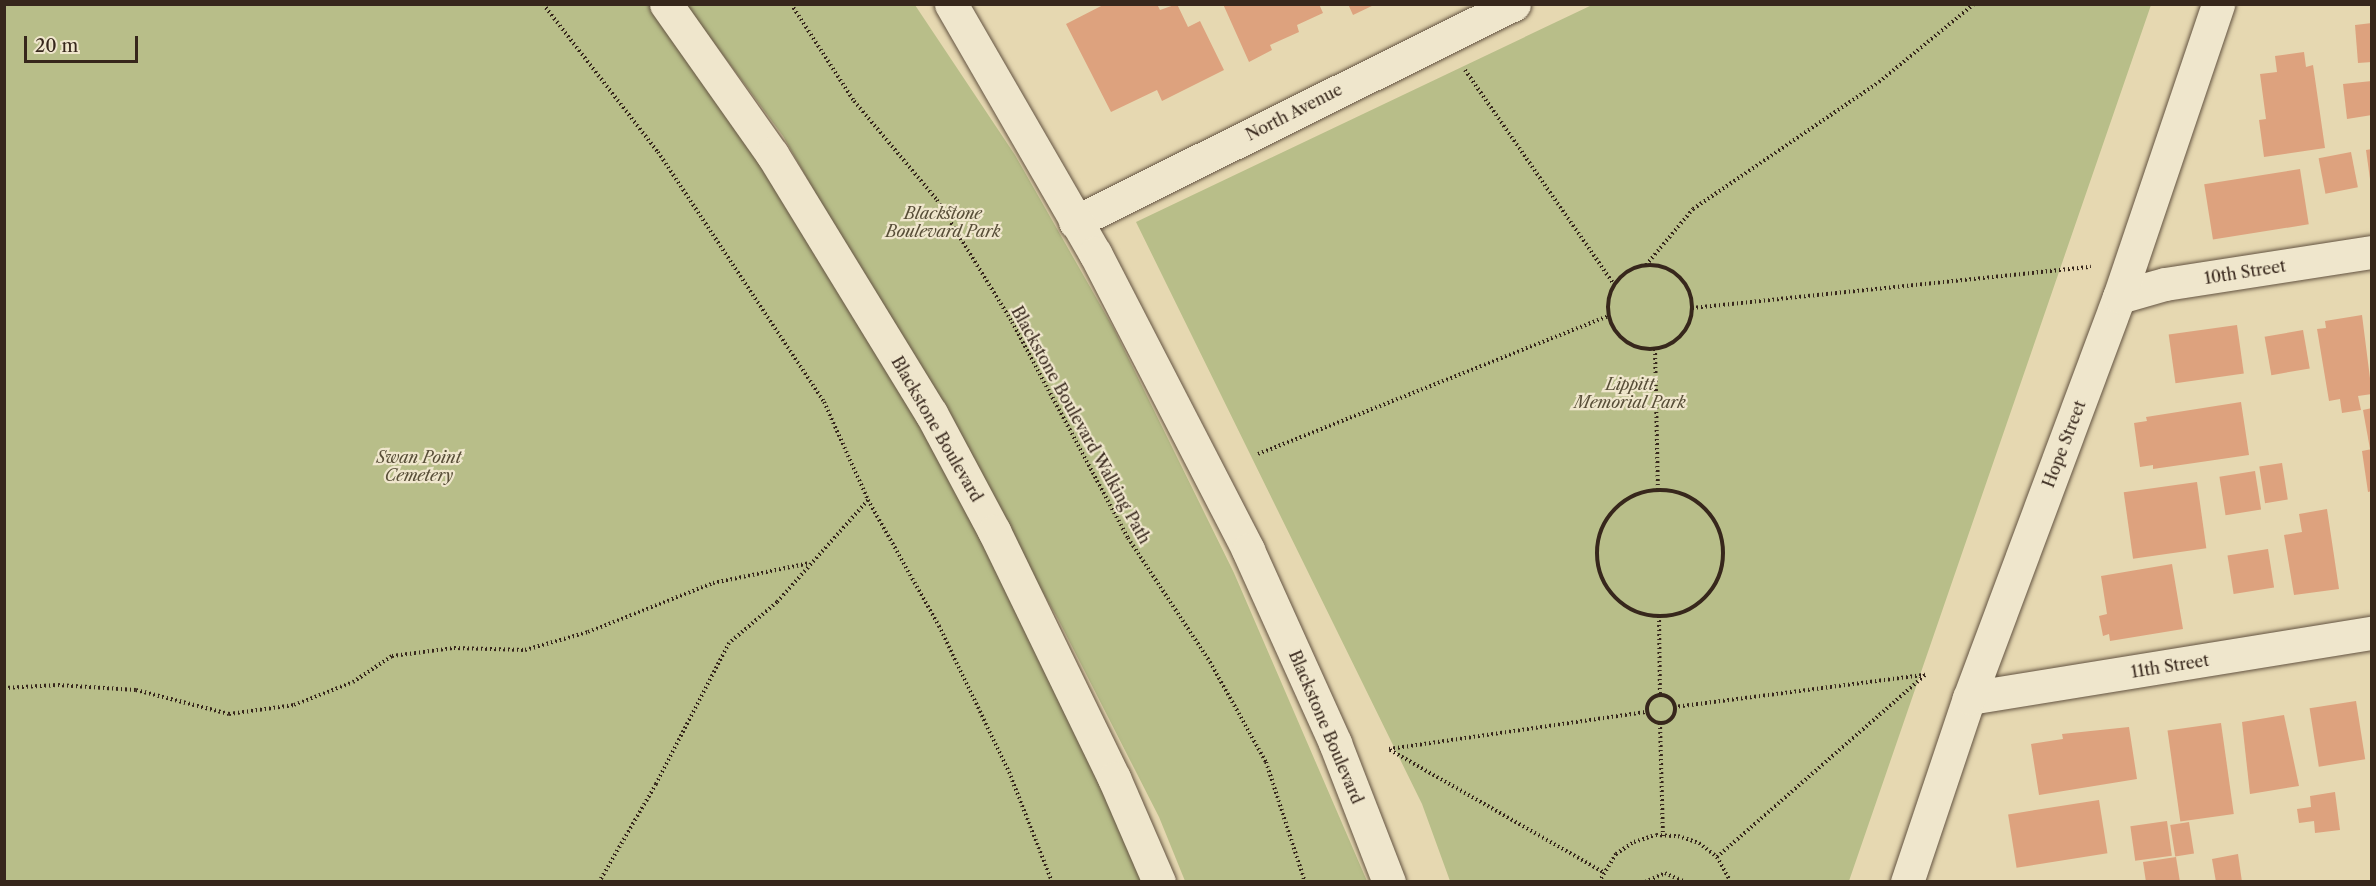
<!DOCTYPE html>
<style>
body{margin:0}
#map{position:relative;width:2376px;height:886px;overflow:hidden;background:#e6d8b1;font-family:"Libre Caslon Text",serif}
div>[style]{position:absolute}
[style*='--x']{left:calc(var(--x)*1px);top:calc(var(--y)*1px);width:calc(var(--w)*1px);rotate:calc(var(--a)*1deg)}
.green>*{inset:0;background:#b8be89}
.building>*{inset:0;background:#dda27e;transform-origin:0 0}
.path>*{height:4px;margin-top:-2px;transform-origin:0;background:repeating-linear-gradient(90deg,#37271c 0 1.5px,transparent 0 4.5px)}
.path>.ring{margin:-2px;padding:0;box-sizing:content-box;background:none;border:4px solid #37271c;border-radius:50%}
.roads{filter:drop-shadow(0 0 2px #635341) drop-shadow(0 0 2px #635341)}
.minor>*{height:33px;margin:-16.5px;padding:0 16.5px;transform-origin:16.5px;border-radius:16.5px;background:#efe6cc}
.secondary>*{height:33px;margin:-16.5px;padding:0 16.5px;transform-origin:16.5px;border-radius:16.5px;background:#efe6cc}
span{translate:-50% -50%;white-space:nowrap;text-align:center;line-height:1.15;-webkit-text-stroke:4.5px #efe6cc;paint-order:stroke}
.street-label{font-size:16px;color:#37271c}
.park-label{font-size:16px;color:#574d37;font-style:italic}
.frame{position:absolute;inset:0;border:6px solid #37271c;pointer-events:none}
.scale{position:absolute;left:24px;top:36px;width:114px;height:27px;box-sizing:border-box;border:3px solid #37271c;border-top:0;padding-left:8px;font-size:18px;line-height:21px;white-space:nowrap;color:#37271c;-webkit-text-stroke:4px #efe6cc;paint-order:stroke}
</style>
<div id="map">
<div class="green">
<i style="clip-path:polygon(4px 5px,677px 5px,999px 543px,1154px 881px,5px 881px)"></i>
<i style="clip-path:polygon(686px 5px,915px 5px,1015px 155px,1114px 329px,1234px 573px,1367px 881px,1185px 881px,1159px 817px,1058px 619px,783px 136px)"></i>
<i style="clip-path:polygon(1592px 5px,2151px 5px,1849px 881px,1450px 881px,1422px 804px,1136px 222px)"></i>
</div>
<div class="building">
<i style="clip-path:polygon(1105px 4px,1157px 4px,1160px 10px,1177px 4px,1188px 27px,1200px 21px,1224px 70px,1162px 101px,1157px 90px,1111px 112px,1066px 24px)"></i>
<i style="clip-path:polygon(1223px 4px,1319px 4px,1323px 13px,1297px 25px,1299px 32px,1270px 45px,1272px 50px,1249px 62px)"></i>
<i style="clip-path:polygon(1348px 4px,1376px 4px,1353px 15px)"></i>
<i style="clip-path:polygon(2372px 23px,2372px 62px,2358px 63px,2355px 25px)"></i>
<i style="clip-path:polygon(2304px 52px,2306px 67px,2313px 65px,2325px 148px,2264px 157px,2259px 120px,2266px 119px,2260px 74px,2277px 72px,2275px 56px)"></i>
<i style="clip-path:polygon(2372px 81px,2372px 115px,2347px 119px,2343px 84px)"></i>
<i style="clip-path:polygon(2372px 149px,2372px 179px,2370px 179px,2366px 150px)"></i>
<i style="left:2351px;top:152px;width:36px;height:33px;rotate:79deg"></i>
<i style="left:2300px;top:169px;width:56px;height:97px;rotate:81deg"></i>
<i style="clip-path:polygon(2362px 315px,2372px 394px,2358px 396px,2361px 410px,2342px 413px,2340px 399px,2329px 401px,2317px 329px,2326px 328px,2325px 321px)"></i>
<i style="left:2237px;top:325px;width:49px;height:69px;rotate:82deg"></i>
<i style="left:2303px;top:330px;width:39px;height:39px;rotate:80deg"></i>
<i style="clip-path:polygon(2241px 402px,2249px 455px,2153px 469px,2153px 465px,2140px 467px,2134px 423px,2147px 421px,2146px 417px)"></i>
<i style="clip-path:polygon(2372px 408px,2372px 449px,2370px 449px,2363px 410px)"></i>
<i style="clip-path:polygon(2372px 449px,2372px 491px,2368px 492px,2362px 451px)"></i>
<i style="left:2282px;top:463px;width:37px;height:23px;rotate:81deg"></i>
<i style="left:2255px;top:471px;width:39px;height:36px;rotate:81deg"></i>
<i style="left:2197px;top:482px;width:67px;height:74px;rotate:82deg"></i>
<i style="clip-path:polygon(2327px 509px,2339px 589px,2294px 595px,2284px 535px,2302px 532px,2299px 514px)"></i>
<i style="left:2268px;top:549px;width:39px;height:41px;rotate:81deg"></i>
<i style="clip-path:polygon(2172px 564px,2183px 629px,2110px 641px,2109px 634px,2103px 636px,2099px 616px,2107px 614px,2101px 576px)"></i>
<i style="left:2356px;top:701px;width:59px;height:47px;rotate:81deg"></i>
<i style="clip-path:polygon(2284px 715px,2299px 786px,2250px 794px,2242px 722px)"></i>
<i style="left:2221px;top:723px;width:92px;height:54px;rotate:82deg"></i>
<i style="clip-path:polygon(2129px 727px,2137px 779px,2039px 795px,2031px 744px,2063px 739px,2062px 734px)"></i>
<i style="clip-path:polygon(2335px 792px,2340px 830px,2315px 833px,2314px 821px,2299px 823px,2297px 809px,2311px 807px,2310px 796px)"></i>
<i style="left:2099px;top:800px;width:54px;height:92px;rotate:81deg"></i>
<i style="left:2167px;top:821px;width:35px;height:37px;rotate:82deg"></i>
<i style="left:2189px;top:822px;width:32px;height:19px;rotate:81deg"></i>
<i style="clip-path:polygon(2238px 854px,2242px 882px,2216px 882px,2212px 859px)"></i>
<i style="clip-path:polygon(2176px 857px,2180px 882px,2146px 882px,2143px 862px)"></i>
</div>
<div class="path">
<i style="--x:543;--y:4;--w:187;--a:52.2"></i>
<i style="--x:658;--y:152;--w:300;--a:56.4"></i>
<i style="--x:824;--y:402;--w:107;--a:65.8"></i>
<i style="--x:868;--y:500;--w:137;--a:131.7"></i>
<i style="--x:777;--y:602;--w:63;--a:139.5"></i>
<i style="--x:729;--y:643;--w:159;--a:117.4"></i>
<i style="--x:656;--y:784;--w:113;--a:120.2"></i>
<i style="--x:791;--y:4;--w:116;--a:57"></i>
<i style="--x:854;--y:101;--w:129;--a:50"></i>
<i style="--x:937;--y:200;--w:143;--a:58.4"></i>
<i style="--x:1012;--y:322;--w:245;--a:61.8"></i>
<i style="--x:1128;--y:538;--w:149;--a:56.5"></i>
<i style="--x:1210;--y:662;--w:115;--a:60.8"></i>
<i style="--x:1266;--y:762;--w:126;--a:72"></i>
<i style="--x:1465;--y:70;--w:261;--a:55.2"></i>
<i style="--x:1646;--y:265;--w:73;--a:-50"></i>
<i style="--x:1693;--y:209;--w:225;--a:-34.3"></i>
<i style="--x:1879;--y:82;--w:123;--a:-39.4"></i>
<i class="ring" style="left:1608px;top:265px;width:80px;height:80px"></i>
<i style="--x:1692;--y:308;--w:401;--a:-5.9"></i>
<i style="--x:1655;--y:349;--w:141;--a:88.8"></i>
<i style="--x:1258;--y:454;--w:377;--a:-21.5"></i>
<i class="ring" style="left:1597px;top:490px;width:122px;height:122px"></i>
<i style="--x:868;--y:500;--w:145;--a:60.6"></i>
<i style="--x:939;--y:626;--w:162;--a:64.4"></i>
<i style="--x:1009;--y:772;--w:118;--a:68.6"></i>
<i style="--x:1659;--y:616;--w:80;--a:89.3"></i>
<i style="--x:4;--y:688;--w:54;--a:-3.2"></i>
<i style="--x:58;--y:685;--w:78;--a:3.7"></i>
<i style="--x:136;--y:690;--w:96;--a:14.5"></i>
<i style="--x:229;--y:714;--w:66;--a:-7.9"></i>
<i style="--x:294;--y:705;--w:63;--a:-21.3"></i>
<i style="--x:353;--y:682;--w:47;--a:-33.7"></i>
<i style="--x:392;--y:656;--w:63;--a:-7.4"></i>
<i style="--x:454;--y:648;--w:71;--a:1.6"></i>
<i style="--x:525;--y:650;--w:66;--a:-15.9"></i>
<i style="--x:588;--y:632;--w:134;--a:-21.4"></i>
<i style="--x:713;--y:583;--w:99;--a:-11.7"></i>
<i class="ring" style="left:1647px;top:695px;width:24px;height:24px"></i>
<i style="--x:1674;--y:707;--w:253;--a:-7.3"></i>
<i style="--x:1660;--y:723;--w:113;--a:88.5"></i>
<i style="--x:1389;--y:749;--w:261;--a:-8.2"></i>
<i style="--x:1390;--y:750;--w:245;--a:29.8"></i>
<i style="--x:1717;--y:857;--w:278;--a:-41.2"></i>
<i style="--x:1599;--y:882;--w:33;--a:-59"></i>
<i style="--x:1616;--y:854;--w:22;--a:-34"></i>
<i style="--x:1634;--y:842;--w:23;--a:-18"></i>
<i style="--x:1656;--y:835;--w:22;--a:3"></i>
<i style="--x:1678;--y:836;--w:22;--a:18"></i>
<i style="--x:1699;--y:843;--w:23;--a:38"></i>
<i style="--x:1717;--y:857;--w:29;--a:61"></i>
<i style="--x:1645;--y:882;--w:22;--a:-24"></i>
<i style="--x:1665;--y:873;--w:22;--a:24"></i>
</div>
<div class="roads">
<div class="minor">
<i style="--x:1075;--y:222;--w:490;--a:-26.4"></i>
<i style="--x:2119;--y:297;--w:48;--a:-15.8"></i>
<i style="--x:2165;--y:284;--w:209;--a:-8.8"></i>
<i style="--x:1969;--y:698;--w:408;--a:-9.2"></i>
</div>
<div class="secondary">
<i style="--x:666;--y:4;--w:184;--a:54.8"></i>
<i style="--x:772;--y:154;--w:304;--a:58.5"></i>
<i style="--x:931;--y:413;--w:134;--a:61.9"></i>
<i style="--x:994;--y:531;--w:275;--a:64.1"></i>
<i style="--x:1114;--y:778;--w:113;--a:66.6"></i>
<i style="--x:951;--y:4;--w:288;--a:60"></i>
<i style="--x:1095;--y:253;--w:334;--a:62.7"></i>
<i style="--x:1248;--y:550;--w:212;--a:65.7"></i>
<i style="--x:1335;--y:743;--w:149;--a:68.8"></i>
<i style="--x:1907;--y:882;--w:194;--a:-71.4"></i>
<i style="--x:1969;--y:698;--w:428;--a:-69.5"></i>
<i style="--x:2119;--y:297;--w:309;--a:-71.3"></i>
</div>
</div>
<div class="street-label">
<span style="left:1294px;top:112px;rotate:-27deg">North Avenue</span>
<span style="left:2245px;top:272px;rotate:-9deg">10th Street</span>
<span style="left:1081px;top:425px;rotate:61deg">Blackstone Boulevard Walking Path</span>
<span style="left:937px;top:429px;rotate:60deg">Blackstone Boulevard</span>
<span style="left:2064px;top:444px;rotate:-69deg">Hope Street</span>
<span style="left:2170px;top:666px;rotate:-9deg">11th Street</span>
<span style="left:1326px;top:727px;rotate:67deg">Blackstone Boulevard</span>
</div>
<div class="park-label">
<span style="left:943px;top:222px">Blackstone<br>Boulevard Park</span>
<span style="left:1630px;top:393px">Lippitt<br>Memorial Park</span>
<span style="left:419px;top:466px">Swan Point<br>Cemetery</span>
</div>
<div class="frame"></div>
<div class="scale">20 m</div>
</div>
